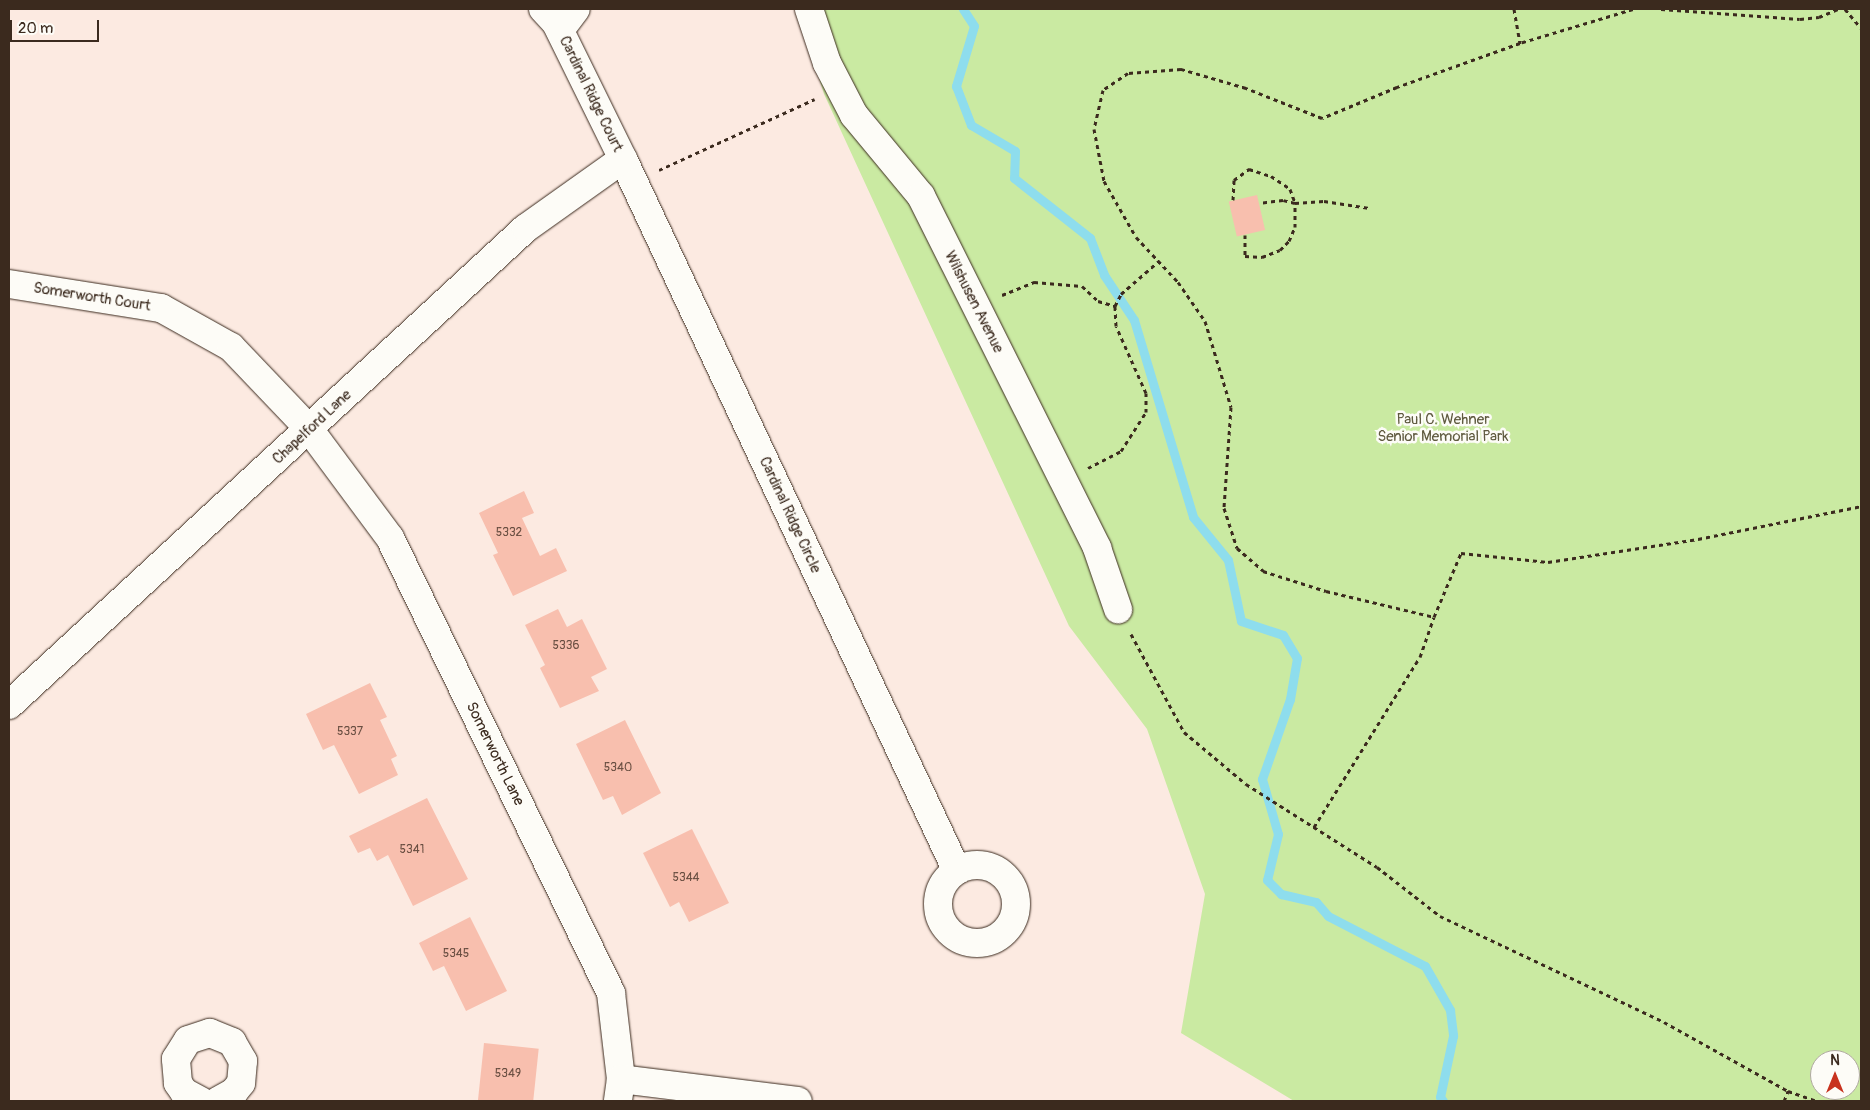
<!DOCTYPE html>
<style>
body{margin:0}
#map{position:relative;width:1870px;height:1110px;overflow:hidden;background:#fceae1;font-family:Pangolin,sans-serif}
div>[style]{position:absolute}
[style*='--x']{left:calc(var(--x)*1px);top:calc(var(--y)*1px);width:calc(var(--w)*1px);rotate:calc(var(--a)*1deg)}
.green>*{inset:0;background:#caeaa2}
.stream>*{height:9px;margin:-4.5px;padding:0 4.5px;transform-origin:4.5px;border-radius:4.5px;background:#8edded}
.building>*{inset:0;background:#f8bfae;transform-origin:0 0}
.path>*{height:3px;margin-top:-1.5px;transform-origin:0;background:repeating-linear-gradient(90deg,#3b2a1e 0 4px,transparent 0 8px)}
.roads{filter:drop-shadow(0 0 1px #3b2a1e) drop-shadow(0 0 1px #3b2a1e)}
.minor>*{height:28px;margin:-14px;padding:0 14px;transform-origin:14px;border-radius:14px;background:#fdfcf7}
.minor>.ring{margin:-14px;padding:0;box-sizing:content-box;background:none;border:28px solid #fdfcf7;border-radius:50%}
span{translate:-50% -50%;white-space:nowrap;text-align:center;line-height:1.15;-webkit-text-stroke:5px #fdfcf7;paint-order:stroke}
.number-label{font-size:12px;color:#6a4f42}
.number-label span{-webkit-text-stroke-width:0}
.street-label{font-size:15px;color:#3b2a1e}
.park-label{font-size:15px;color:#5f5a3f}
.frame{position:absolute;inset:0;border:10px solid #3b2a1e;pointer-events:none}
.north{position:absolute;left:1810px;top:1050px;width:50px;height:50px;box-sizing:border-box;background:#fdfcf7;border:1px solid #afa8a0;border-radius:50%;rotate:0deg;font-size:14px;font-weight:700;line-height:20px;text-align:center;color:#3b2a1e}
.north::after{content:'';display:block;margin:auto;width:18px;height:22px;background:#c8321e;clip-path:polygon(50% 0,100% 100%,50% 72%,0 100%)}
.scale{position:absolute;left:10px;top:20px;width:89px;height:22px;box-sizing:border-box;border:2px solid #3b2a1e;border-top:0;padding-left:6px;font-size:15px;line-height:18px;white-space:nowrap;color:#3b2a1e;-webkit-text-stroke:4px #fdfcf7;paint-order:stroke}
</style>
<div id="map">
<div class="green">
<i style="clip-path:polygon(evenodd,797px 9px,1861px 9px,1861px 1101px,1294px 1101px,1181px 1033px,1205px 894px,1147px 729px,1069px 626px,824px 94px,797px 9px,1820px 1060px,1850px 1060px,1850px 1090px,1820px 1090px,1820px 1060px)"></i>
</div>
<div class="stream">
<i style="--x:963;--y:9;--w:20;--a:57"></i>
<i style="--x:974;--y:26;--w:63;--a:106.7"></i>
<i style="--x:956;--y:86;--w:42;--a:69"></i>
<i style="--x:971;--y:125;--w:51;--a:30.6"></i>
<i style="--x:1015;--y:151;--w:27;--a:92"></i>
<i style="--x:1014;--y:178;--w:97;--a:38.3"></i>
<i style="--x:1090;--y:238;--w:40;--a:69"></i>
<i style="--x:1104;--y:275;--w:54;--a:56.3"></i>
<i style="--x:1134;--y:320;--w:206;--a:73.3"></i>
<i style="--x:1193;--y:517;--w:55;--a:50.9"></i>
<i style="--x:1228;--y:560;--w:62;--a:78"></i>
<i style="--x:1241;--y:621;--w:44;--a:18.4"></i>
<i style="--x:1283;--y:635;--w:27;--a:59"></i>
<i style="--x:1297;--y:658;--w:42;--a:99.7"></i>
<i style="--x:1290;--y:699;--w:85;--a:109.3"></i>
<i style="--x:1262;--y:779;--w:57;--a:73.8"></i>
<i style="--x:1278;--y:834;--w:47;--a:103.4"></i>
<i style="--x:1267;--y:880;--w:20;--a:45"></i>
<i style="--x:1281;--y:894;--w:36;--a:13"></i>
<i style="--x:1316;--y:902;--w:18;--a:49"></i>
<i style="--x:1328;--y:916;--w:109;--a:27.3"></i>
<i style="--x:1425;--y:966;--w:51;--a:60.4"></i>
<i style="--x:1450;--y:1010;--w:26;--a:83"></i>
<i style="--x:1453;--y:1036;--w:62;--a:102"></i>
<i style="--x:1440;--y:1097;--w:5;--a:53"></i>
</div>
<div class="building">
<i style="left:1257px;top:195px;width:36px;height:29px;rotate:77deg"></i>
<i style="clip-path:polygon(524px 491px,534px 513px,522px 518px,540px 556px,556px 548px,567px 571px,513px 596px,493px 555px,498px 553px,479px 513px)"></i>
<i style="clip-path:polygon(558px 609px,567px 627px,582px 619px,607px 669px,591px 677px,599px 691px,560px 708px,540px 668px,545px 665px,525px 625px)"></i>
<i style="clip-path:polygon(370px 683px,387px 717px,380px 720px,397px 756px,391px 759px,398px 775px,359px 794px,334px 745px,323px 750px,306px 714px)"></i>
<i style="clip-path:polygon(625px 720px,661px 793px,622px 815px,613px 796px,603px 800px,576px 744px)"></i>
<i style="clip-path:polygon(427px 798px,468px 879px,413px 906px,388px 855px,377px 861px,370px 848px,358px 853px,349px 836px)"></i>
<i style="clip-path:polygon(692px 829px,729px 903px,689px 922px,679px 902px,670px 907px,643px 853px)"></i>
<i style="clip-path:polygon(470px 917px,507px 991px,466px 1011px,444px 966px,433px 971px,419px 943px)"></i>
<i style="left:484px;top:1043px;width:55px;height:58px;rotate:6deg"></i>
</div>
<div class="path">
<i style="--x:1514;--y:9;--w:35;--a:80"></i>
<i style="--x:1633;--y:9;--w:118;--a:163.3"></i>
<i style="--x:1520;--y:43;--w:131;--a:160.3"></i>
<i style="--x:1397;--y:87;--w:81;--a:157.5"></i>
<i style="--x:1322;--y:118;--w:82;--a:-158.5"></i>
<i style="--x:1246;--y:88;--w:68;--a:-163.7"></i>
<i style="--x:1181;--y:69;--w:53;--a:175.7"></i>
<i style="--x:1128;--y:73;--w:30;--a:146"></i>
<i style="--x:1103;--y:90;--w:40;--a:103"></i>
<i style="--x:1094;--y:129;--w:53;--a:79.1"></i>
<i style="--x:1104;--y:181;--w:64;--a:60.3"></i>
<i style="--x:1136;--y:237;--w:62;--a:47"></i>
<i style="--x:1178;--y:282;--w:47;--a:55.3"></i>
<i style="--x:1205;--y:321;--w:90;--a:73.2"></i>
<i style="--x:1231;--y:407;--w:101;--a:94"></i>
<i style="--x:1224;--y:508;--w:42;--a:72"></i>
<i style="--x:1237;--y:548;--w:35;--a:41"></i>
<i style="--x:1263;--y:571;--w:66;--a:17.6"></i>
<i style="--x:1326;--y:591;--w:111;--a:13.5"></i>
<i style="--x:1434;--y:617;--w:69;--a:-67.1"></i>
<i style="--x:1461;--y:553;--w:87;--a:5.9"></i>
<i style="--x:1548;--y:562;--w:152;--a:-8.7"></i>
<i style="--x:1698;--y:539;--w:166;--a:-11.4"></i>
<i style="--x:1661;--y:9;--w:139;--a:4.1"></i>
<i style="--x:1800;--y:19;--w:19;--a:-6"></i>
<i style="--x:1819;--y:17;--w:21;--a:-23"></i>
<i style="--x:1845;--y:9;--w:25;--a:50"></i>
<i style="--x:659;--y:170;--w:171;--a:-24.5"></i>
<i style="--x:1233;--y:200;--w:20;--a:-87"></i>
<i style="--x:1234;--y:180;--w:19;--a:-36"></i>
<i style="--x:1249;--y:169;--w:23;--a:18"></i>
<i style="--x:1271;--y:176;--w:23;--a:34"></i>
<i style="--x:1290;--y:189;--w:15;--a:70"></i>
<i style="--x:1295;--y:203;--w:29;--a:-4"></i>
<i style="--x:1324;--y:201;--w:46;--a:8.8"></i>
<i style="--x:1245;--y:235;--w:21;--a:90"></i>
<i style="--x:1245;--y:256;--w:17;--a:3"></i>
<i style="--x:1262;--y:257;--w:19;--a:-21"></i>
<i style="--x:1280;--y:250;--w:13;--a:-45"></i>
<i style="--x:1289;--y:241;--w:15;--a:-67"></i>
<i style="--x:1295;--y:227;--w:24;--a:-90"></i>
<i style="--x:1295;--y:203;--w:12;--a:-166"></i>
<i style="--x:1283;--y:200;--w:24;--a:173"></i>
<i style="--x:1002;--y:295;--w:35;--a:-22"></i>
<i style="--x:1034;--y:282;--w:48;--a:4.8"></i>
<i style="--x:1082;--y:286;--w:22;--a:43"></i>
<i style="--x:1098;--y:301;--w:18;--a:16"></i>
<i style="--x:1115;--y:306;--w:13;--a:-63"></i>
<i style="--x:1121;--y:294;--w:50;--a:-41"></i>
<i style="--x:1088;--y:468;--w:37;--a:-27"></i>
<i style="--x:1121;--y:451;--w:46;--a:-57.3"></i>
<i style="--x:1146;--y:412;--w:19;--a:-90"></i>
<i style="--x:1146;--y:393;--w:73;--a:-114.1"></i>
<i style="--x:1116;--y:326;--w:20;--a:-93"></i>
<i style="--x:1131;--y:634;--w:111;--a:61.6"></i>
<i style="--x:1184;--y:732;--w:81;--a:40"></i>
<i style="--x:1246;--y:784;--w:155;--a:32.4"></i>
<i style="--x:1377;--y:867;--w:80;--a:37.9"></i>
<i style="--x:1440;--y:916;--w:248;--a:25.3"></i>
<i style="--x:1664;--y:1022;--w:142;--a:29.1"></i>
<i style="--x:1788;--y:1091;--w:31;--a:19"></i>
<i style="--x:1314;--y:827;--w:200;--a:-58.1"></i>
<i style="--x:1420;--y:657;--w:42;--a:-70.7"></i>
<i style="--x:1784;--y:1101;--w:11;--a:-68"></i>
</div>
<div class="roads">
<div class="minor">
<i style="--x:543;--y:9;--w:19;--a:47"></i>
<i style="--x:556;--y:23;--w:152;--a:63.8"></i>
<i style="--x:623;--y:159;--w:786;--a:64.87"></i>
<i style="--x:809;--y:9;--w:57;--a:71.6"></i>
<i style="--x:827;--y:63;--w:59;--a:62.6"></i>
<i style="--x:854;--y:115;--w:105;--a:50.4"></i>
<i style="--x:921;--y:196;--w:394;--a:63.4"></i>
<i style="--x:1097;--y:548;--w:65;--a:71"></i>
<i style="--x:560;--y:30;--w:26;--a:-53"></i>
<i style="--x:9;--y:284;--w:154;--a:9"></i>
<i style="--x:161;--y:308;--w:80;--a:29.1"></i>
<i style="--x:231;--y:347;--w:113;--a:46.4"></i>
<i style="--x:309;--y:429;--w:136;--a:53.4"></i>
<i style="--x:390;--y:538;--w:506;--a:64.09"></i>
<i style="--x:611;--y:993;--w:87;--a:83.4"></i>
<i style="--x:621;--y:1079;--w:22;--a:98"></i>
<i style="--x:9;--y:705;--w:703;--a:-42.7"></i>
<i style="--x:526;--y:228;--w:119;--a:-35.4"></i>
<i class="ring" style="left:938px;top:865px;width:50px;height:50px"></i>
<i style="--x:621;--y:1079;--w:178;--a:7.1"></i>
<i style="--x:201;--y:1101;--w:19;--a:-152"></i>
<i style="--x:184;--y:1092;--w:11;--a:-124"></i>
<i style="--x:178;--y:1083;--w:24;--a:-95"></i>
<i style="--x:176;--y:1059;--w:22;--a:-58"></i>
<i style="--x:188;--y:1040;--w:23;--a:-18"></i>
<i style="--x:210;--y:1033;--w:24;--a:22"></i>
<i style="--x:232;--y:1042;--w:22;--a:60"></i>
<i style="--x:243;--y:1061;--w:22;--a:95"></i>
<i style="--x:241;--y:1083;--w:11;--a:128"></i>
<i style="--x:234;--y:1092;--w:18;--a:151"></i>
</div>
</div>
<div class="number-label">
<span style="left:509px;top:533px">5332</span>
<span style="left:566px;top:646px">5336</span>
<span style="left:350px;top:732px">5337</span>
<span style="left:618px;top:768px">5340</span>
<span style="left:412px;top:850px">5341</span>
<span style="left:686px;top:878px">5344</span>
<span style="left:456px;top:954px">5345</span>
<span style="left:508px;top:1074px">5349</span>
</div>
<div class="street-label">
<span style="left:591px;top:94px;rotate:64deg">Cardinal Ridge Court</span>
<span style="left:92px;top:297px;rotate:9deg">Somerworth Court</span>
<span style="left:974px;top:302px;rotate:63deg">Wilshusen Avenue</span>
<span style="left:312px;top:427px;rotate:-43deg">Chapelford Lane</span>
<span style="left:790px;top:515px;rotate:65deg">Cardinal Ridge Circle</span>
<span style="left:495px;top:754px;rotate:64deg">Somerworth Lane</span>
</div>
<div class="park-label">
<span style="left:1443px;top:428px">Paul C. Wehner<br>Senior Memorial Park</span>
</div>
<div class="frame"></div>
<div class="north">N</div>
<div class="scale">20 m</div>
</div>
